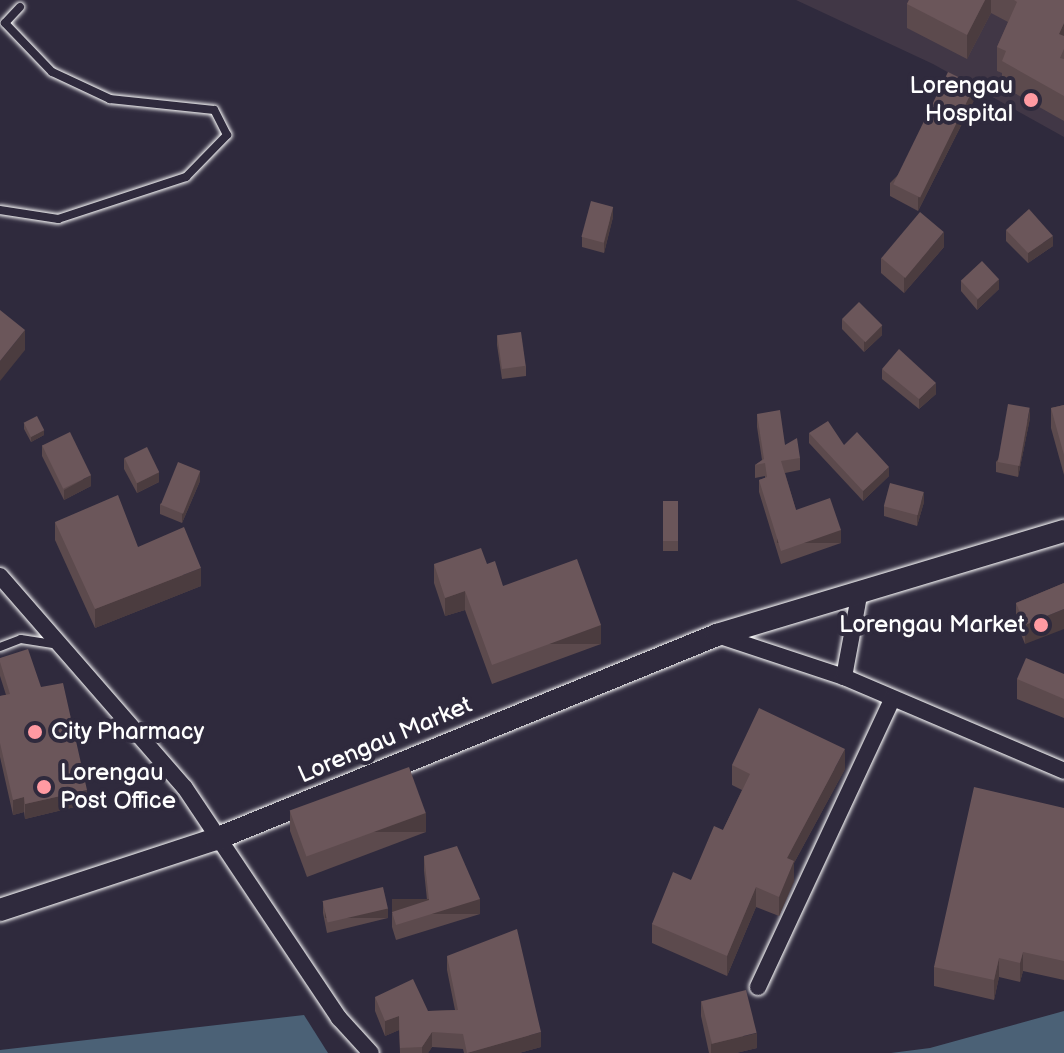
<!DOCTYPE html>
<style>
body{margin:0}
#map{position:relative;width:1064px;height:1053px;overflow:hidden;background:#2f2a3d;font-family:"Balsamiq Sans",sans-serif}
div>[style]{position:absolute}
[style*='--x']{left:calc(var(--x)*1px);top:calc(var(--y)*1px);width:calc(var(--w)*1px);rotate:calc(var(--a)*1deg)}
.built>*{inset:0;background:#413746}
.water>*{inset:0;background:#4b6176}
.roads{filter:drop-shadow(0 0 2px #fff) drop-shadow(0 0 2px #fff)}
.service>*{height:8px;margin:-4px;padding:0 4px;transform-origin:4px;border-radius:4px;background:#2f2a3d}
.minor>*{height:16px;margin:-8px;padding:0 8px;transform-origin:8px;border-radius:8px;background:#2f2a3d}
.secondary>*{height:22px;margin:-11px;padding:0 11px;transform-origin:11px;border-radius:11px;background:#2f2a3d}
.wall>*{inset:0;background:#5c4a4d;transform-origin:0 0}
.shaded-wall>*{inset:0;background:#4b3c3f;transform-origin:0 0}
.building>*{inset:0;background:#6b565a;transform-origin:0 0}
.dots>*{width:22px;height:22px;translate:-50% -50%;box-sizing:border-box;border:4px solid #2f2a3d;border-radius:50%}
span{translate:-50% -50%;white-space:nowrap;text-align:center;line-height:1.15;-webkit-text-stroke:8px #2f2a3d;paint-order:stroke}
.poi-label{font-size:24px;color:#fff}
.right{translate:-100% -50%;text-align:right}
.left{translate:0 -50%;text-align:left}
.street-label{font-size:24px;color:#fff}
</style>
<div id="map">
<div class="built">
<i style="clip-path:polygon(796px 0,1064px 0,1064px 137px,933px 64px)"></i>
</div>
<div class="water">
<i style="clip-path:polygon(1064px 1011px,1064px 1053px,891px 1053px,930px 1048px)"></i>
<i style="clip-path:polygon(304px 1015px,328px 1053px,0 1053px,0 1050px)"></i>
</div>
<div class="roads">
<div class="service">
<i style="--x:0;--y:210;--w:59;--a:8.8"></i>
<i style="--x:58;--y:219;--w:135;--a:-18.2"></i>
<i style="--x:186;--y:177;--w:59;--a:-45.7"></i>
<i style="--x:227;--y:135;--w:28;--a:-117"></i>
<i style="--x:214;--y:110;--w:105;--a:-174"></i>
<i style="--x:110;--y:99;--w:64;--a:-155"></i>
<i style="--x:52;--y:72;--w:68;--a:-133.8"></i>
<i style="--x:5;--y:23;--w:22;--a:-47"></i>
<i style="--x:0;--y:647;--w:22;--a:-21"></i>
<i style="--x:21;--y:639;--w:37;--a:9"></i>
</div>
<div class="minor">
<i style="--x:0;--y:576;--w:281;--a:48.9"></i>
<i style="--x:185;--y:788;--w:277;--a:56.2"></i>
<i style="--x:339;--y:1018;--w:47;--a:47.6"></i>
<i style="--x:717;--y:635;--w:134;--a:18.3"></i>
<i style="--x:844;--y:677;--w:239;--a:23.1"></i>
<i style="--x:844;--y:677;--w:87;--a:-79.5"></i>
<i style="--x:758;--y:987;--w:318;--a:-65"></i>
</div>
<div class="secondary">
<i style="--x:0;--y:910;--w:227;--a:-18.2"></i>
<i style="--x:216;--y:839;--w:541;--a:-22.16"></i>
<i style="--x:717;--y:635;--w:362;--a:-16.7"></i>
</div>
</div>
<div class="wall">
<i style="clip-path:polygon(909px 0,1064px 0,1064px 121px,1002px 86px,1002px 73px,997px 71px,997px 47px,1008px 22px,991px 13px,967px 59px,907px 28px,907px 4px)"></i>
<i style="clip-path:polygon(975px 98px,918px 211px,890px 196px,890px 183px)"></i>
<i style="clip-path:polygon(613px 217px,604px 253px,582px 247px,582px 237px)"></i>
<i style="clip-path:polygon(1006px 230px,1053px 246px,1028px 263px,1006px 241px)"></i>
<i style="clip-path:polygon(944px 247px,904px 293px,881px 273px,881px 258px)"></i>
<i style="clip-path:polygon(961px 281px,999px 289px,977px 310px,961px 291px)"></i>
<i style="clip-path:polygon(842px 319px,882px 335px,864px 352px,842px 329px)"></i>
<i style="clip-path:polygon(497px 335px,526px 366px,526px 376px,502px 379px,497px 345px)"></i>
<i style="clip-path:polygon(882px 369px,936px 394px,919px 409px,882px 379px)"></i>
<i style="clip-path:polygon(1064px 405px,1064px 475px,1051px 428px,1051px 408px)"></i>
<i style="clip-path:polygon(757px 414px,785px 445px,800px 458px,800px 470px,785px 473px,796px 510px,841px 543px,781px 564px,759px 492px,759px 480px,765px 478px,765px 476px,755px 478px,755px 465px,762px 460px,757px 427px)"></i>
<i style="clip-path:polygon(1030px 418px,1018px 477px,996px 472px,996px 462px)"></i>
<i style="clip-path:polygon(24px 424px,44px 435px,31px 442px,24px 429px)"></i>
<i style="clip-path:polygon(809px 433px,844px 445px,889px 476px,863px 501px,809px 443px)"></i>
<i style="clip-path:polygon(42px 445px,91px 486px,64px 500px,42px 456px)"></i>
<i style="clip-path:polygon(124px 458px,159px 482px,137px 493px,124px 469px)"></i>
<i style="clip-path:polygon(200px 481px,182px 523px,160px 514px,160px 504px)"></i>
<i style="left:663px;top:501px;width:15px;height:50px"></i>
<i style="clip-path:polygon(924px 502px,917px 526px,884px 516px,884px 506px)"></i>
<i style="clip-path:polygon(55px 522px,138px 547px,201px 586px,95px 628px,55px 540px)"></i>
<i style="clip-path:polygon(434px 564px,487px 564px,503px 586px,601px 644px,492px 684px,465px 610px,445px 616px,434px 583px)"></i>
<i style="clip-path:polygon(1064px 583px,1025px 644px,1016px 622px,1016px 603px)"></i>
<i style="clip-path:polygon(0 658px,41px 687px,87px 804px,25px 819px,24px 812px,13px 815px,0 757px,0 696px,6px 695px,0 676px)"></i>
<i style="clip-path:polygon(1064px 674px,1064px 718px,1017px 699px,1017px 679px)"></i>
<i style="clip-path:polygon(732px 765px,845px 769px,794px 863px,794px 881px,779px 916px,756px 907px,727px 976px,652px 943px,652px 924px,691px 880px,723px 830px,742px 790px,732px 785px)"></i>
<i style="clip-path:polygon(1064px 808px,1064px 980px,1023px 971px,1020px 982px,999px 977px,994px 1000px,934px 986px,934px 967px)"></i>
<i style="clip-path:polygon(290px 812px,426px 832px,307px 877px,290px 831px)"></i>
<i style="clip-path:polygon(424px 856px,480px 914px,396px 940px,392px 927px,392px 912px,427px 900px,424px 871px)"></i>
<i style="clip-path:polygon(323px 903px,388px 918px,327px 933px,323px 913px)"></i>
<i style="clip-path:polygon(447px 956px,541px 1047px,519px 1053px,464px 1053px,463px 1049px,432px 1047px,428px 1053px,400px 1053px,399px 1030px,385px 1036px,375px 1011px,375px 997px,428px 1011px,455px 1010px,447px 970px)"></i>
<i style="clip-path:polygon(701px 1001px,757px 1048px,736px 1053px,709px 1053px,701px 1016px)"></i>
</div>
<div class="shaded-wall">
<i style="clip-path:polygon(985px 0,991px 0,991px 13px,967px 59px,967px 35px)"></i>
<i style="clip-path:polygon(1064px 23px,1064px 48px,1059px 34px)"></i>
<i style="clip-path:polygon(975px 85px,975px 98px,918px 211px,918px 198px)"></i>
<i style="clip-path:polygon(613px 207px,613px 217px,604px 253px,604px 243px)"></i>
<i style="clip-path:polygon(944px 232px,944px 247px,904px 293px,904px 278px)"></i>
<i style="clip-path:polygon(1053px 236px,1053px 246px,1028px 263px,1028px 253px)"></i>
<i style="clip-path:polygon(999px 279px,999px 289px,977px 310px,977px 300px)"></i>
<i style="clip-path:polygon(882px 325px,882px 335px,864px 352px,864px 342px)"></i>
<i style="clip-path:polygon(25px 330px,25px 350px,0 381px,0 361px)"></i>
<i style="clip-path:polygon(936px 383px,936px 394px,919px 409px,919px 399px)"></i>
<i style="clip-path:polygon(1030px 408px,1030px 418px,1018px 477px,1018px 467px)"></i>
<i style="clip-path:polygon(44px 430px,44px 435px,31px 442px,31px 437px)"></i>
<i style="clip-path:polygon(889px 467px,889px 476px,863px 501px,863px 491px)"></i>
<i style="clip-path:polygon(200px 471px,200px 481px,182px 523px,182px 513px)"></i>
<i style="clip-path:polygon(159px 472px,159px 482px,137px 493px,137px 483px)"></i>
<i style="clip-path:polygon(91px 475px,91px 486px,64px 500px,64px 490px)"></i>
<i style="clip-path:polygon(924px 492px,924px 502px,917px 526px,917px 515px)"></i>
<i style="left:841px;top:530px;width:13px;height:64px;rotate:90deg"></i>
<i style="clip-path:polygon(201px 568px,201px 586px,95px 628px,95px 609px)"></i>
<i style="clip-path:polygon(465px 591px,465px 610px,445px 616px,445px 598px)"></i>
<i style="clip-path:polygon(1064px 609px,1064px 629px,1025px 644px,1025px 625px)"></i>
<i style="left:601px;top:625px;width:19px;height:116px;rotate:90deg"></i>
<i style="clip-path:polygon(845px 749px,845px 769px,794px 863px,794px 881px,779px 916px,779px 897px,787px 858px)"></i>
<i style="clip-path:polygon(87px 790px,87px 804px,25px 819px,25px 804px)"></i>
<i style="clip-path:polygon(24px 797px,24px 812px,13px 815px,13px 800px)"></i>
<i style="left:426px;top:813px;width:19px;height:127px;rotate:90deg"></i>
<i style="clip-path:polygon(756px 887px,756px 907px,727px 976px,727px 956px)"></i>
<i style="left:480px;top:899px;width:15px;height:88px;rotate:90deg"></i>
<i style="left:388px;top:908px;width:10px;height:63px;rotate:90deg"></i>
<i style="clip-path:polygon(1023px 952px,1023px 971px,1020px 982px,1020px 963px)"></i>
<i style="clip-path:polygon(999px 958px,999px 977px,994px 1000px,994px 980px)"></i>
<i style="clip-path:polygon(399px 1016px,399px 1030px,385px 1036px,385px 1021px)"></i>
<i style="clip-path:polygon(432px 1032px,432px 1047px,428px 1053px,422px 1053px,422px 1047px)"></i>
<i style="clip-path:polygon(541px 1032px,541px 1047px,519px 1053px,467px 1053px)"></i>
<i style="clip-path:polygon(757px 1033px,757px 1048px,736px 1053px,711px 1053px,711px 1044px)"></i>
</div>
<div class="building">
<i style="clip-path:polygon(909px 0,985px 0,967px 35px,907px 4px)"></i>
<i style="clip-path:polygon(1014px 0,1064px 0,1064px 23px,1059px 34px,1064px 36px,1064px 49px,1060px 58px,1064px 59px,1064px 96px,1002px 61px,1006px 51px,997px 47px,1017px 2px)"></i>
<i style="left:948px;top:72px;width:30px;height:125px;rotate:26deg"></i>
<i style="left:591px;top:201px;width:23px;height:37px;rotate:15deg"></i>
<i style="clip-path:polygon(1029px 209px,1053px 236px,1028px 253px,1006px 230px)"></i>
<i style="left:920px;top:212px;width:31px;height:60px;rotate:40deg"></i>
<i style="left:982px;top:261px;width:25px;height:29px;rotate:47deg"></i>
<i style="left:859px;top:302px;width:33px;height:24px;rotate:45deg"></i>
<i style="clip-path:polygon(0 310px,25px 330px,0 361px)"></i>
<i style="left:521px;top:332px;width:34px;height:24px;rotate:82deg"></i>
<i style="clip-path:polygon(899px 349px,936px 383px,919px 399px,882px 369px)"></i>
<i style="left:1008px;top:404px;width:22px;height:59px;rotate:10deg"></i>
<i style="clip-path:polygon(1064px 405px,1064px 455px,1051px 408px)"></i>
<i style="clip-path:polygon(780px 410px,785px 445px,797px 438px,800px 458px,781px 461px,796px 510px,830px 498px,841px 530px,781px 551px,759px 480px,767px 477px,765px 463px,755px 465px,764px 459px,757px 414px)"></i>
<i style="left:37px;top:416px;width:16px;height:15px;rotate:63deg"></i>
<i style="clip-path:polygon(828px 421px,844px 445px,857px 432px,889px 467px,863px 491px,809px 433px)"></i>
<i style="left:70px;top:432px;width:48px;height:31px;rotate:64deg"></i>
<i style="left:147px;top:447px;width:28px;height:25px;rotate:64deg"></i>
<i style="left:178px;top:462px;width:24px;height:46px;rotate:22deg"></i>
<i style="left:890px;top:483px;width:35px;height:24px;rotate:15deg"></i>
<i style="clip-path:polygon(118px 495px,138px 547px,184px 527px,201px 568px,95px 609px,55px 522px)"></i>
<i style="left:663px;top:501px;width:15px;height:40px"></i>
<i style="clip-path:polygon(481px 548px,487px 564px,495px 561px,503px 586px,577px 559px,601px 625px,492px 665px,465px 591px,445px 598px,434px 564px)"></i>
<i style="clip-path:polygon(1064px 583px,1064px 609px,1025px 625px,1016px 603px)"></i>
<i style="clip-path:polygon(28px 649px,41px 687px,63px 683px,87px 790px,25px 804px,24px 797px,13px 800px,0 743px,0 696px,10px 694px,0 662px,0 658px)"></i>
<i style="clip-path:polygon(1026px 658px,1064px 674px,1064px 699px,1017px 679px)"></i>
<i style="clip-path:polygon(759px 708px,845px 749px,787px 858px,794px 861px,779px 897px,756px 887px,727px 956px,652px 924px,673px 872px,691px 880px,714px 826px,723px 830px,750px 774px,732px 765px)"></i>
<i style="left:409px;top:767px;width:49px;height:127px;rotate:70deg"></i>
<i style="clip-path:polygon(974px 787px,1064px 808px,1064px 961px,1023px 952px,1020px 963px,999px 958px,994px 980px,934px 967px)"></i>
<i style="clip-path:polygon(457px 846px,480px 899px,396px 925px,392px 912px,429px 900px,424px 856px)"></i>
<i style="left:383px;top:887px;width:22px;height:62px;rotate:77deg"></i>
<i style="clip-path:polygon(517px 929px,541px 1032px,467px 1053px,463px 1034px,432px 1032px,422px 1047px,400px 1048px,399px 1016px,385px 1021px,375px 997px,413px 979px,428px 1011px,458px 1010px,447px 956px)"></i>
<i style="left:746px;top:990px;width:44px;height:46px;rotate:76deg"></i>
</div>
<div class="dots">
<i style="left:1031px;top:100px;background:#ff9aa2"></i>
<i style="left:1041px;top:625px;background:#ff9aa2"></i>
<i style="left:35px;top:732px;background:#ff9aa2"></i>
<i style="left:44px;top:787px;background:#ff9aa2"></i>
</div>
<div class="poi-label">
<span class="right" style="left:1013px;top:100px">Lorengau<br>Hospital</span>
<span class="right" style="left:1025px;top:625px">Lorengau Market</span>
<span class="left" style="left:51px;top:732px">City Pharmacy</span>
<span class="left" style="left:60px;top:787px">Lorengau<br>Post Office</span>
</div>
<div class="street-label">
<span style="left:385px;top:740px;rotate:-23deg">Lorengau Market</span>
</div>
</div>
